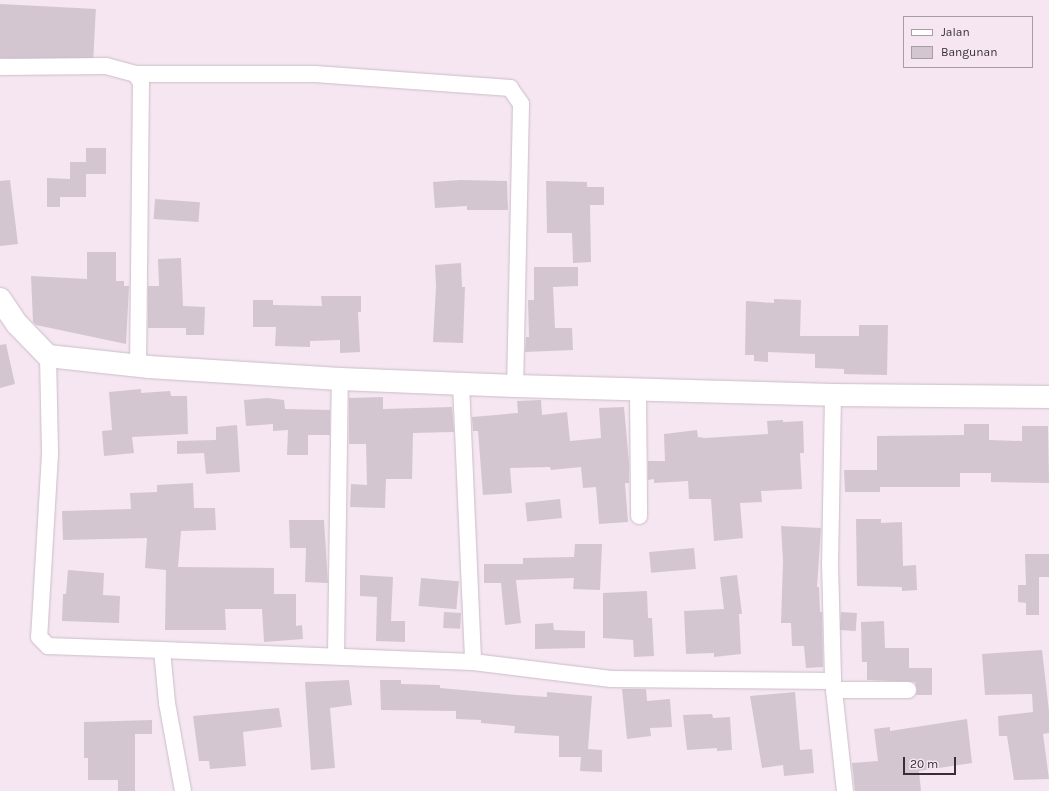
<!DOCTYPE html>
<style>
body{margin:0}
#map{position:relative;width:1049px;height:791px;overflow:hidden;background:#f5e6f1;font-family:Karla,sans-serif}
div>[style]{position:absolute}
[style*='--x']{left:calc(var(--x)*1px);top:calc(var(--y)*1px);width:calc(var(--w)*1px);rotate:calc(var(--a)*1deg)}
.building>*{inset:0;background:#d4c6d1;transform-origin:0 0}
.roads{filter:drop-shadow(0 0 1px #cbbdc8) drop-shadow(0 0 1px #cbbdc8)}
.street>*{height:16px;margin:-8px;padding:0 8px;transform-origin:8px;border-radius:8px;background:#fff}
.secondary>*{height:22px;margin:-11px;padding:0 11px;transform-origin:11px;border-radius:11px;background:#fff}
span{translate:-50% -50%;white-space:nowrap;text-align:center;line-height:1.15;-webkit-text-stroke:3.5px #f5e6f1;paint-order:stroke}
.legend{position:absolute;left:903px;top:16px;width:130px;height:52px;box-sizing:border-box;background:#f5e6f1;border:1px solid #a89da5;margin:0;padding:5px 7px;list-style:none;font-size:12px;color:#352f33}
.legend li{display:flex;align-items:center;gap:8px;height:20px}
.legend b{width:20px;border:1px solid #a89da5}
.scale{position:absolute;left:903px;top:757px;width:53px;height:18px;box-sizing:border-box;border:2px solid #352f33;border-top:0;padding-left:5px;font-size:12px;line-height:14px;white-space:nowrap;color:#352f33;-webkit-text-stroke:3px #f5e6f1;paint-order:stroke}
</style>
<div id="map">
<div class="building">
<i style="left:0;top:4px;width:96px;height:54px;rotate:3deg"></i>
<i style="clip-path:polygon(86px 148px,106px 148px,106px 174px,86px 174px,86px 197px,60px 197px,60px 207px,47px 207px,47px 178px,70px 179px,70px 162px,86px 162px)"></i>
<i style="clip-path:polygon(10px 180px,18px 244px,0 246px,0 181px)"></i>
<i style="clip-path:polygon(460px 180px,507px 181px,508px 210px,467px 210px,467px 206px,435px 208px,433px 182px)"></i>
<i style="clip-path:polygon(546px 181px,587px 182px,587px 187px,604px 187px,604px 205px,590px 205px,591px 262px,573px 263px,572px 233px,547px 233px)"></i>
<i style="left:155px;top:199px;width:45px;height:20px;rotate:4deg"></i>
<i style="clip-path:polygon(87px 252px,116px 252px,116px 281px,124px 281px,124px 286px,129px 286px,126px 344px,36px 325px,33px 322px,31px 276px,87px 279px)"></i>
<i style="clip-path:polygon(181px 258px,183px 306px,205px 307px,204px 335px,186px 335px,186px 328px,148px 328px,148px 286px,159px 286px,158px 259px)"></i>
<i style="clip-path:polygon(461px 263px,462px 287px,465px 287px,463px 343px,433px 342px,436px 286px,435px 265px)"></i>
<i style="clip-path:polygon(534px 267px,578px 267px,578px 286px,553px 287px,555px 328px,572px 328px,573px 350px,525px 352px,526px 337px,529px 337px,528px 300px,534px 300px)"></i>
<i style="clip-path:polygon(321px 296px,361px 296px,361px 312px,358px 312px,360px 352px,340px 353px,340px 340px,310px 341px,310px 347px,275px 346px,276px 327px,253px 327px,253px 300px,273px 300px,273px 305px,322px 306px)"></i>
<i style="clip-path:polygon(774px 299px,801px 300px,800px 336px,859px 336px,859px 325px,888px 325px,887px 375px,844px 374px,844px 369px,815px 368px,815px 354px,768px 352px,768px 362px,754px 361px,754px 355px,745px 355px,746px 301px,774px 303px)"></i>
<i style="clip-path:polygon(6px 344px,15px 384px,0 388px,0 345px)"></i>
<i style="clip-path:polygon(141px 389px,141px 393px,170px 391px,171px 396px,187px 396px,188px 434px,132px 437px,134px 453px,104px 456px,102px 431px,112px 430px,109px 392px)"></i>
<i style="clip-path:polygon(383px 397px,383px 409px,452px 407px,454px 432px,413px 433px,412px 479px,386px 479px,385px 508px,350px 507px,351px 484px,367px 485px,366px 444px,349px 444px,349px 398px)"></i>
<i style="clip-path:polygon(267px 398px,284px 400px,285px 409px,330px 410px,330px 435px,308px 435px,308px 455px,287px 455px,288px 430px,273px 431px,273px 424px,246px 426px,244px 400px)"></i>
<i style="clip-path:polygon(541px 400px,542px 415px,567px 412px,570px 441px,601px 438px,599px 408px,624px 407px,629px 462px,629px 483px,625px 483px,628px 522px,599px 524px,596px 487px,583px 488px,581px 467px,551px 470px,550px 467px,510px 468px,512px 493px,483px 495px,478px 431px,473px 431px,472px 417px,518px 413px,517px 401px)"></i>
<i style="clip-path:polygon(783px 420px,783px 422px,803px 421px,804px 453px,800px 453px,802px 489px,761px 491px,762px 502px,740px 503px,743px 538px,714px 541px,711px 499px,689px 499px,688px 481px,654px 483px,654px 479px,648px 480px,648px 461px,665px 461px,664px 434px,697px 430px,698px 437px,705px 438px,768px 434px,767px 421px)"></i>
<i style="clip-path:polygon(964px 424px,989px 424px,989px 440px,1022px 441px,1022px 426px,1048px 426px,1049px 483px,991px 482px,991px 473px,960px 473px,960px 487px,880px 487px,880px 492px,845px 492px,844px 470px,877px 470px,877px 436px,964px 435px)"></i>
<i style="clip-path:polygon(237px 425px,240px 472px,206px 474px,204px 453px,177px 454px,177px 441px,216px 440px,216px 427px)"></i>
<i style="clip-path:polygon(193px 483px,194px 508px,215px 508px,216px 530px,181px 531px,178px 567px,274px 568px,274px 594px,296px 594px,296px 626px,302px 625px,303px 639px,264px 642px,262px 609px,225px 609px,226px 630px,165px 630px,166px 570px,145px 568px,147px 538px,63px 540px,62px 511px,131px 509px,130px 493px,157px 492px,157px 485px)"></i>
<i style="left:560px;top:499px;width:19px;height:35px;rotate:84deg"></i>
<i style="clip-path:polygon(856px 519px,881px 519px,881px 523px,902px 522px,903px 566px,916px 565px,917px 590px,902px 591px,902px 587px,857px 586px)"></i>
<i style="clip-path:polygon(289px 520px,324px 520px,328px 583px,305px 582px,306px 548px,290px 548px)"></i>
<i style="clip-path:polygon(781px 526px,821px 528px,817px 587px,819px 587px,820px 612px,822px 612px,823px 667px,806px 668px,804px 646px,792px 646px,791px 623px,781px 623px,783px 561px)"></i>
<i style="clip-path:polygon(575px 544px,602px 544px,600px 590px,573px 589px,574px 578px,516px 580px,521px 623px,505px 625px,501px 583px,484px 583px,484px 564px,523px 564px,523px 558px,574px 557px)"></i>
<i style="left:694px;top:548px;width:21px;height:45px;rotate:85deg"></i>
<i style="clip-path:polygon(1025px 554px,1049px 554px,1049px 577px,1039px 577px,1039px 615px,1026px 615px,1026px 603px,1018px 602px,1018px 585px,1026px 585px)"></i>
<i style="clip-path:polygon(68px 570px,104px 573px,103px 595px,120px 596px,119px 623px,62px 621px,63px 594px,66px 594px)"></i>
<i style="clip-path:polygon(360px 575px,393px 577px,391px 621px,405px 621px,405px 642px,376px 641px,377px 597px,360px 596px)"></i>
<i style="clip-path:polygon(737px 575px,742px 614px,739px 614px,741px 654px,714px 657px,714px 653px,686px 654px,684px 611px,724px 609px,720px 577px)"></i>
<i style="left:421px;top:578px;width:38px;height:28px;rotate:5deg"></i>
<i style="clip-path:polygon(647px 591px,648px 618px,652px 618px,654px 656px,634px 657px,633px 640px,603px 638px,603px 593px)"></i>
<i style="left:444px;top:612px;width:17px;height:16px;rotate:3deg"></i>
<i style="left:841px;top:612px;width:16px;height:18px;rotate:4deg"></i>
<i style="clip-path:polygon(884px 621px,885px 648px,909px 648px,909px 668px,932px 668px,932px 695px,916px 695px,917px 690px,915px 682px,867px 680px,867px 662px,862px 662px,861px 622px)"></i>
<i style="clip-path:polygon(553px 623px,554px 630px,585px 631px,585px 648px,535px 649px,535px 624px)"></i>
<i style="clip-path:polygon(1042px 650px,1049px 711px,1049px 733px,1043px 734px,1049px 779px,1014px 780px,1007px 736px,999px 736px,998px 716px,1033px 712px,1032px 694px,985px 695px,982px 654px)"></i>
<i style="clip-path:polygon(349px 680px,352px 705px,330px 708px,335px 768px,311px 770px,305px 682px)"></i>
<i style="clip-path:polygon(380px 680px,401px 680px,401px 684px,440px 685px,440px 688px,517px 695px,547px 697px,547px 692px,592px 696px,588px 749px,602px 750px,602px 772px,580px 771px,581px 757px,559px 757px,559px 736px,514px 733px,515px 726px,481px 723px,481px 720px,456px 719px,456px 711px,381px 710px)"></i>
<i style="clip-path:polygon(622px 689px,646px 689px,647px 701px,670px 699px,672px 727px,650px 728px,651px 736px,627px 739px)"></i>
<i style="clip-path:polygon(795px 692px,800px 750px,812px 749px,814px 773px,784px 776px,783px 765px,762px 768px,750px 696px)"></i>
<i style="clip-path:polygon(279px 708px,282px 727px,243px 732px,246px 766px,210px 769px,209px 761px,199px 761px,193px 716px)"></i>
<i style="clip-path:polygon(712px 714px,713px 718px,730px 717px,732px 750px,717px 751px,717px 748px,687px 750px,683px 715px)"></i>
<i style="clip-path:polygon(967px 719px,972px 763px,919px 771px,921px 791px,855px 791px,852px 763px,878px 761px,874px 729px,890px 727px,890px 731px)"></i>
<i style="clip-path:polygon(152px 720px,152px 734px,135px 734px,135px 791px,118px 791px,118px 780px,88px 780px,88px 758px,84px 758px,84px 722px)"></i>
</div>
<div class="roads">
<div class="street">
<i style="--x:0;--y:67;--w:106;--a:-0.5"></i>
<i style="--x:106;--y:66;--w:30;--a:15"></i>
<i style="--x:135;--y:74;--w:10;--a:53"></i>
<i style="--x:141;--y:82;--w:284;--a:90.6"></i>
<i style="--x:135;--y:74;--w:180;--a:0"></i>
<i style="--x:315;--y:74;--w:196;--a:4.1"></i>
<i style="--x:510;--y:88;--w:19;--a:55"></i>
<i style="--x:521;--y:104;--w:282;--a:91.2"></i>
<i style="--x:48;--y:356;--w:98;--a:88.8"></i>
<i style="--x:50;--y:454;--w:183;--a:93.4"></i>
<i style="--x:39;--y:637;--w:13;--a:45"></i>
<i style="--x:48;--y:646;--w:114;--a:2"></i>
<i style="--x:461;--y:384;--w:278;--a:87.5"></i>
<i style="--x:638;--y:389;--w:127;--a:89.5"></i>
<i style="--x:833;--y:395;--w:168;--a:91"></i>
<i style="--x:830;--y:563;--w:118;--a:88.5"></i>
<i style="--x:833;--y:681;--w:111;--a:83.8"></i>
<i style="--x:336;--y:655;--w:276;--a:-89.2"></i>
<i style="--x:834;--y:690;--w:74;--a:0"></i>
<i style="--x:183;--y:791;--w:89;--a:-100.3"></i>
<i style="--x:167;--y:703;--w:53;--a:-95.4"></i>
<i style="--x:162;--y:650;--w:311;--a:2.2"></i>
<i style="--x:473;--y:662;--w:139;--a:7"></i>
<i style="--x:611;--y:679;--w:222;--a:0.5"></i>
</div>
<div class="secondary">
<i style="--x:0;--y:299;--w:30;--a:56"></i>
<i style="--x:17;--y:324;--w:45;--a:45.9"></i>
<i style="--x:48;--y:356;--w:102;--a:6.2"></i>
<i style="--x:149;--y:367;--w:191;--a:3.6"></i>
<i style="--x:340;--y:379;--w:175;--a:2.3"></i>
<i style="--x:515;--y:386;--w:318;--a:1.6"></i>
<i style="--x:833;--y:395;--w:216;--a:0.5"></i>
</div>
</div>
<ul class="legend">
<li><b style="height:5px;background:#fff"></b>Jalan</li>
<li><b style="height:11px;background:#d4c6d1"></b>Bangunan</li>
</ul>
<div class="scale">20 m</div>
</div>
